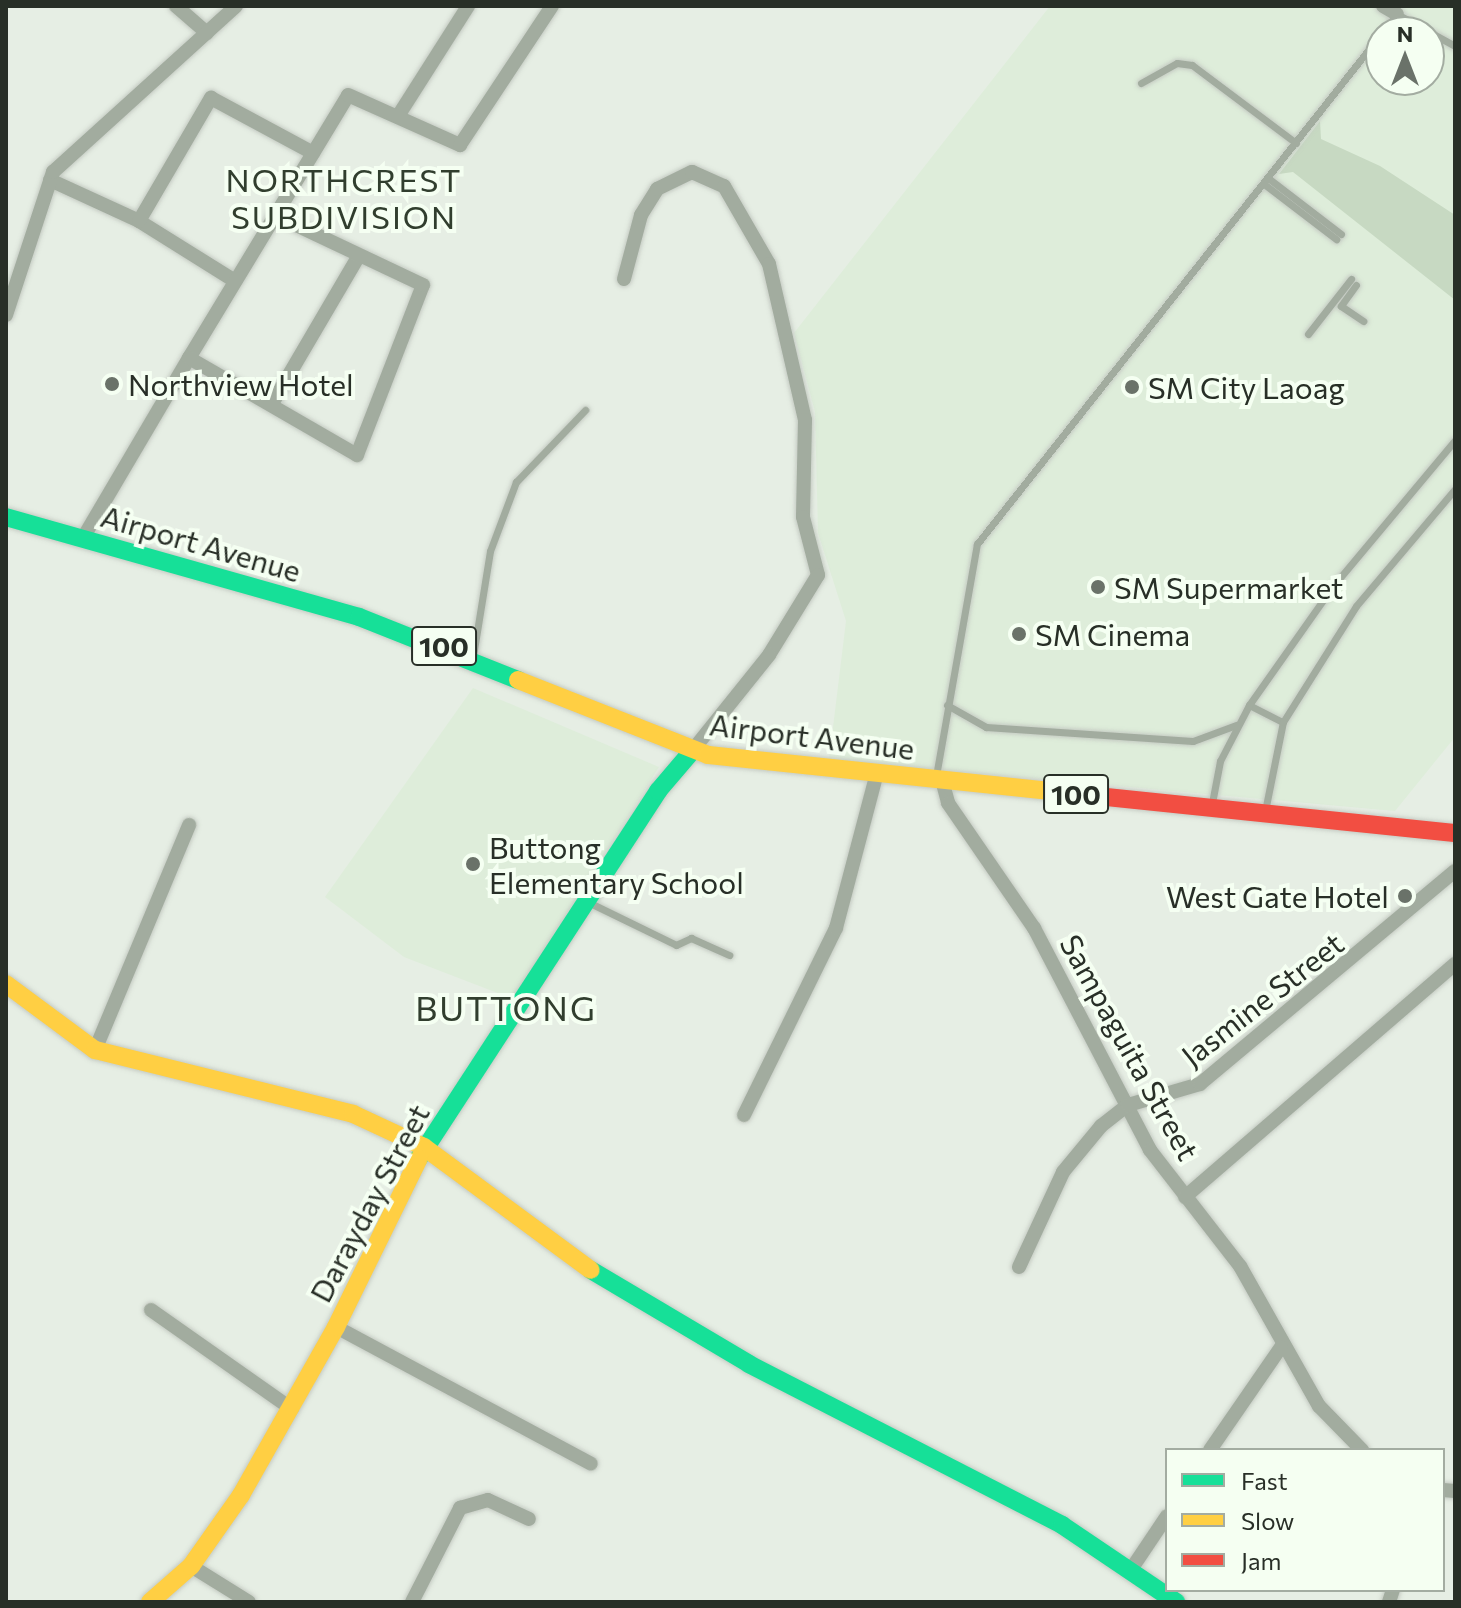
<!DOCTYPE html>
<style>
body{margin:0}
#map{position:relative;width:1461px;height:1608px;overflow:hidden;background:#e6eee4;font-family:Commissioner,sans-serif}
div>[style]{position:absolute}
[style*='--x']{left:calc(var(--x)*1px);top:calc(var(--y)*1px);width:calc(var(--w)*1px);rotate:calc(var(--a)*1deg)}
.built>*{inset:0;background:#deedda}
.green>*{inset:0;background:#c7d9c2}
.roads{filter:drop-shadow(0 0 2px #c5cbc3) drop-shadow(0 0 2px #c5cbc3)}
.lane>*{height:7px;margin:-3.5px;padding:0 3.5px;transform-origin:3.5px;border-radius:3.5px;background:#a2ac9f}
.street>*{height:14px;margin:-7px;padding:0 7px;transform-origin:7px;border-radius:7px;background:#a2ac9f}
.fast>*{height:18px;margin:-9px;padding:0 9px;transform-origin:9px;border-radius:9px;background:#16e098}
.slow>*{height:18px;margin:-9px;padding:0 9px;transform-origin:9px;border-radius:9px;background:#ffcf43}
.jam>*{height:18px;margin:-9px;padding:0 9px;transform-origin:9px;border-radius:9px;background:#f24e42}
.dots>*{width:22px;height:22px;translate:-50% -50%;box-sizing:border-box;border:4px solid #f5fff2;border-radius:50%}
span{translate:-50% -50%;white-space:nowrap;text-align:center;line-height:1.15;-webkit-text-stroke:8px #f5fff2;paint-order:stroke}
.shield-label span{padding:2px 6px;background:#f5fff2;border:2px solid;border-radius:6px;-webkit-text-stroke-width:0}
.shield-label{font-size:28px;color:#282f27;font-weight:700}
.poi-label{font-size:30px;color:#282f27}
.left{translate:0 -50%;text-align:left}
.right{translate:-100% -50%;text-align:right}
.street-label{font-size:30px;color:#282f27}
.neighbourhood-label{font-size:32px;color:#313e2e;letter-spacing:2px}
.quarter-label{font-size:34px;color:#313e2e;letter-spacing:2px}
.frame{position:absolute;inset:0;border:8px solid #282f27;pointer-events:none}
.legend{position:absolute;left:1165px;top:1448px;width:280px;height:144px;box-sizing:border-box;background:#f5fff2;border:2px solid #a3aca1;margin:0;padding:10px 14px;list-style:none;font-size:24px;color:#282f27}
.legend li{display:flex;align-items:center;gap:16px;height:40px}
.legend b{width:40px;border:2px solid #a3aca1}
.north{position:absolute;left:1365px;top:16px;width:80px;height:80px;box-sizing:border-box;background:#f5fff2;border:2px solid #a3aca1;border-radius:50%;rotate:0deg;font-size:22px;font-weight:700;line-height:32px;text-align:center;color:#282f27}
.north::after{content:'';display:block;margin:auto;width:28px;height:36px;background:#6a7269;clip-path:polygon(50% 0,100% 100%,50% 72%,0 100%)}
</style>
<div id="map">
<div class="built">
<i style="clip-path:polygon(evenodd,1050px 6px,1455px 6px,1455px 737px,1395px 811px,829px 760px,846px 621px,818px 533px,815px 412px,794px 333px,1050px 6px,1381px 32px,1429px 32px,1429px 80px,1381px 80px,1381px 32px)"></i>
<i style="clip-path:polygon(473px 688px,659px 767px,513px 999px,404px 957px,325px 897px)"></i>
</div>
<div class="green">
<i style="clip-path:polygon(1320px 121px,1321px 139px,1380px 166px,1455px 215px,1455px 300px,1293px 172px,1279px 174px)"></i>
</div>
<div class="roads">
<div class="lane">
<i style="--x:1383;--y:32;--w:23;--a:-52"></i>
<i style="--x:1397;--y:14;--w:66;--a:28.9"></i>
<i style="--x:1141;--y:83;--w:41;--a:-29.1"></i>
<i style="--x:1177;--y:63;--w:15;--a:8"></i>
<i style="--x:1192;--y:65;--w:130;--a:36.9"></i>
<i style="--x:1268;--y:178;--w:92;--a:37.5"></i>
<i style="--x:1264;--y:184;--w:91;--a:37.4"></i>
<i style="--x:1356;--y:285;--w:26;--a:126"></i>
<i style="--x:1341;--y:306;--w:27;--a:34"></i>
<i style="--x:1308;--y:334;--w:70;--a:-52"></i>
<i style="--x:473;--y:656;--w:106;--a:-80.8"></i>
<i style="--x:490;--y:551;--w:74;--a:-69.4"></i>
<i style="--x:516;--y:482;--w:100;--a:-46.2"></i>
<i style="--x:947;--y:705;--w:45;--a:29.4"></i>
<i style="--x:986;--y:727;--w:207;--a:3.9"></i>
<i style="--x:1193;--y:741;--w:46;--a:-20.4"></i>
<i style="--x:1249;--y:705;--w:38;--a:27"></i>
<i style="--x:936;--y:776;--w:236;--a:-80"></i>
<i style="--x:977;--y:544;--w:651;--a:-51.62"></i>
<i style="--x:1212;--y:803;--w:43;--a:-79.2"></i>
<i style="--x:1220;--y:761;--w:63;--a:-62.6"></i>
<i style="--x:1249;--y:705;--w:146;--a:-54.8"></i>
<i style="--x:1333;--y:586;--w:190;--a:-50.1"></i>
<i style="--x:1265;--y:811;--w:91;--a:-78.6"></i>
<i style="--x:1283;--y:722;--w:137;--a:-57.8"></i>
<i style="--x:1356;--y:606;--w:153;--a:-49.8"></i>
<i style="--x:588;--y:902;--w:98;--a:26"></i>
<i style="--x:676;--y:945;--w:17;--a:-25"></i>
<i style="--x:691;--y:938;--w:42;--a:24.1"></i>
</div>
<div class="street">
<i style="--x:176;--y:6;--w:41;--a:41.1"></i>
<i style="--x:1383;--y:6;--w:16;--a:30"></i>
<i style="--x:398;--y:116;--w:130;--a:-57.5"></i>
<i style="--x:50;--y:180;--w:98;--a:24.7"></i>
<i style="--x:624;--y:279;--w:66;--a:-75.1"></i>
<i style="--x:641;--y:215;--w:31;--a:-58"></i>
<i style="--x:657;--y:189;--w:39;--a:-26"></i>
<i style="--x:692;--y:172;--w:35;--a:24"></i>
<i style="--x:724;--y:186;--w:90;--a:60"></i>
<i style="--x:769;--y:264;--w:160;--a:77"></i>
<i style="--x:805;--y:420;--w:97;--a:91.2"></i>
<i style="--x:803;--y:517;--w:60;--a:75.5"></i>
<i style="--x:818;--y:575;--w:94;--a:121.5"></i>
<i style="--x:769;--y:655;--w:122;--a:128.7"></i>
<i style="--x:235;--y:281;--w:113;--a:-148"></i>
<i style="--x:139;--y:221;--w:143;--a:-59.7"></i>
<i style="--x:211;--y:98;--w:116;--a:28.3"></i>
<i style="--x:6;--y:315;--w:151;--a:-71.8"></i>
<i style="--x:53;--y:172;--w:247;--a:-42.2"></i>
<i style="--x:189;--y:358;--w:307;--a:-58.8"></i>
<i style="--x:348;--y:95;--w:123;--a:24.1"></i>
<i style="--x:460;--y:145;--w:167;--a:-56.5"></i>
<i style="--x:273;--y:402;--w:168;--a:-59.6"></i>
<i style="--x:83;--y:538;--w:209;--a:-59.5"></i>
<i style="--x:189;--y:358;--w:194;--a:30"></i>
<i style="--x:357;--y:455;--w:182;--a:-68.8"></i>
<i style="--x:423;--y:285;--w:164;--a:-154.7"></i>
<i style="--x:942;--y:780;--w:24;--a:75"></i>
<i style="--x:948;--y:803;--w:152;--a:55.5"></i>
<i style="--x:1034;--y:928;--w:250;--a:62.4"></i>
<i style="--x:1150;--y:1150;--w:147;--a:52.2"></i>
<i style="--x:1240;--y:1266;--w:161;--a:60.6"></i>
<i style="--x:1319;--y:1406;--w:62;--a:45.7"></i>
<i style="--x:95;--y:1050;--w:244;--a:-67.3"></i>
<i style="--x:744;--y:1115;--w:208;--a:-63.8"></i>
<i style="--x:836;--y:928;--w:160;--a:-75.2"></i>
<i style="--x:1185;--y:1197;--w:357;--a:-40.8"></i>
<i style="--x:1019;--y:1267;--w:105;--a:-65.1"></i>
<i style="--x:1063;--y:1172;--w:60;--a:-50.4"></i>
<i style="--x:1101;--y:1126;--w:34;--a:-38"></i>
<i style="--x:1128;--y:1105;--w:75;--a:-16.3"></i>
<i style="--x:1200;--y:1084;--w:332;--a:-39.9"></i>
<i style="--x:151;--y:1310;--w:172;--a:35.1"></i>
<i style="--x:336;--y:1327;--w:289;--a:28.2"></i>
<i style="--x:1210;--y:1450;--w:125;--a:-55.4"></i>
<i style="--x:1443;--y:1490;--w:12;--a:5"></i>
<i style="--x:191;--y:1566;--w:68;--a:31.8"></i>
<i style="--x:1130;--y:1571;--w:66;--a:-56.1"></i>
<i style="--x:412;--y:1602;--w:106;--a:-62.9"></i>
<i style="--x:460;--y:1508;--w:29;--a:-16"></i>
<i style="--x:488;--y:1500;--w:45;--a:24.9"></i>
<i style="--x:1389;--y:1602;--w:13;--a:-72"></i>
</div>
<div class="fast">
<i style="--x:6;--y:517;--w:367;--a:15.8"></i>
<i style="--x:359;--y:617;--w:171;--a:21.6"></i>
<i style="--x:419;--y:1158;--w:438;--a:-56.9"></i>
<i style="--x:658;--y:791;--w:54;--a:-49.5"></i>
<i style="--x:591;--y:1270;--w:184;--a:30.7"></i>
<i style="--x:749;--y:1364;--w:352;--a:27.2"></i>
<i style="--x:1062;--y:1525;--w:138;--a:34"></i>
</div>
<div class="slow">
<i style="--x:518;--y:680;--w:204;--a:21.5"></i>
<i style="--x:708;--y:755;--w:390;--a:6"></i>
<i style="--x:6;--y:984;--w:111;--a:36.6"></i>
<i style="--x:95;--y:1050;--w:266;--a:13.9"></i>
<i style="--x:353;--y:1114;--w:78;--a:24.9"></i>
<i style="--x:424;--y:1147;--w:207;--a:36.4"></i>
<i style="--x:150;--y:1602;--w:55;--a:-41.3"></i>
<i style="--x:191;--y:1566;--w:87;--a:-54.8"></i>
<i style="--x:241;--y:1495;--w:193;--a:-60.5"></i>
<i style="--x:336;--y:1327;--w:188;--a:-63.8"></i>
</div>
<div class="jam">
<i style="--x:1096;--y:796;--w:361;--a:5.9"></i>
</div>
</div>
<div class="dots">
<i style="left:112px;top:384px;background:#6a7269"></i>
<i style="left:1132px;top:387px;background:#6a7269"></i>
<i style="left:1098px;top:587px;background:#6a7269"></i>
<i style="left:1019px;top:634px;background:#6a7269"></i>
<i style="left:473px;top:864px;background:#6a7269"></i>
<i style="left:1405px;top:896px;background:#6a7269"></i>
</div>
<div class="shield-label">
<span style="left:444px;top:646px">100</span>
<span style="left:1076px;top:794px">100</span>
</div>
<div class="poi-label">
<span class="left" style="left:128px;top:384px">Northview Hotel</span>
<span class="left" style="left:1148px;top:387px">SM City Laoag</span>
<span class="left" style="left:1114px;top:587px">SM Supermarket</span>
<span class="left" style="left:1035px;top:634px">SM Cinema</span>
<span class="left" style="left:489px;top:864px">Buttong<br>Elementary School</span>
<span class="right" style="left:1389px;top:896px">West Gate Hotel</span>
</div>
<div class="street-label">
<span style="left:201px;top:543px;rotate:16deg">Airport Avenue</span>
<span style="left:812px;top:736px;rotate:7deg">Airport Avenue</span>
<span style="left:1262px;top:999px;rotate:-38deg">Jasmine Street</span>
<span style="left:1130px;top:1047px;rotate:61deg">Sampaguita Street</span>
<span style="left:369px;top:1203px;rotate:-62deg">Darayday Street</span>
</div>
<div class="neighbourhood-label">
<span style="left:344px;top:198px">NORTHCREST<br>SUBDIVISION</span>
</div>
<div class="quarter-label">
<span style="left:506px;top:1008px">BUTTONG</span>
</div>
<div class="frame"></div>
<ul class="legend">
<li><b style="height:10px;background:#16e098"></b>Fast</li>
<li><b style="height:10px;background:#ffcf43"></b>Slow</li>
<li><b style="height:10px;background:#f24e42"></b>Jam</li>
</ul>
<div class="north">N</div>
</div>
